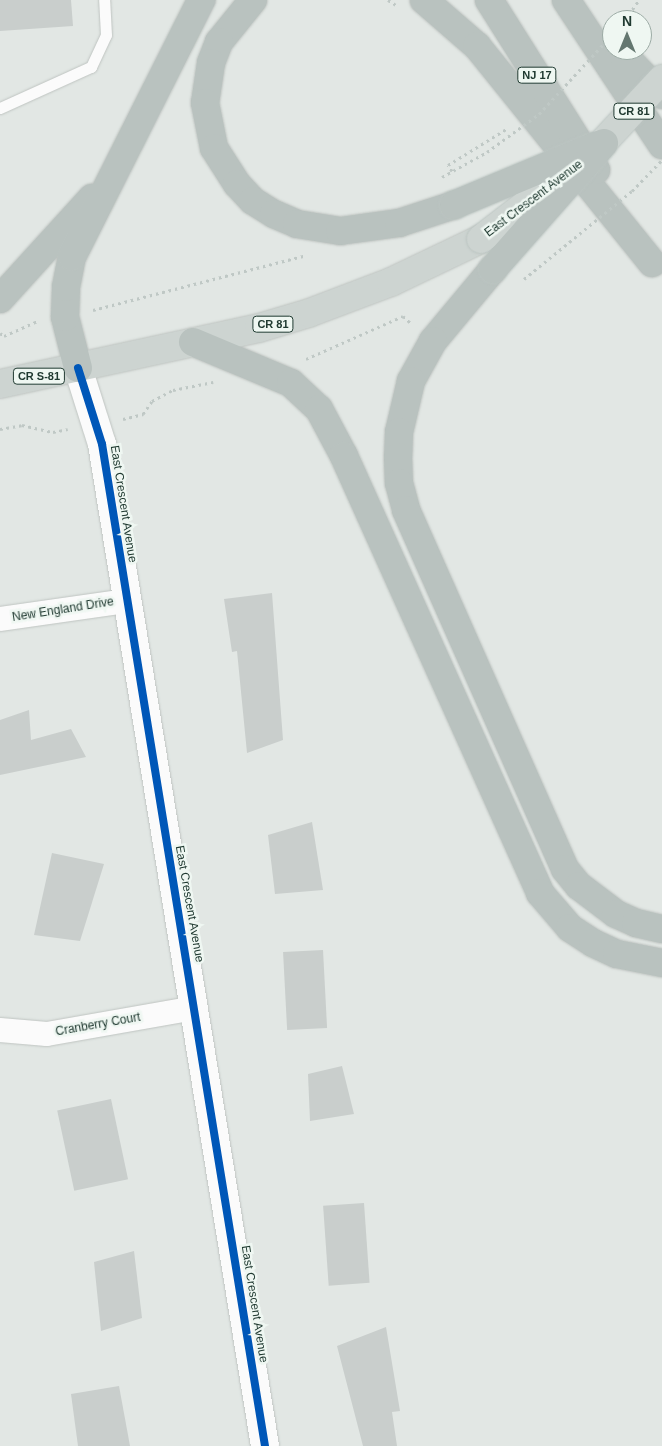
<!DOCTYPE html>
<style>
body{margin:0}
#map{position:relative;width:662px;height:1446px;overflow:hidden;background:#e2e7e4;font-family:Helvetica,sans-serif}
div>[style]{position:absolute}
[style*='--x']{left:calc(var(--x)*1px);top:calc(var(--y)*1px);width:calc(var(--w)*1px);rotate:calc(var(--a)*1deg)}
.building>*{inset:0;background:#c9cecc;transform-origin:0 0}
.path>*{height:3px;margin-top:-1.5px;transform-origin:0;background:repeating-linear-gradient(90deg,#bfc8c5 0 2.5px,transparent 0 6.5px)}
.roads{filter:drop-shadow(0 0 1px #bfc4c1) drop-shadow(0 0 1px #bfc4c1)}
.lane>*{height:11px;margin:-5.5px;padding:0 5.5px;transform-origin:5.5px;border-radius:5.5px;background:#fbfbfb}
.street>*{height:24px;margin:-12px;padding:0 12px;transform-origin:12px;border-radius:12px;background:#fbfbfb}
.secondary>*{height:28px;margin:-14px;padding:0 14px;transform-origin:14px;border-radius:14px;background:#fbfbfb}
.primary>*{height:28px;margin:-14px;padding:0 14px;transform-origin:14px;border-radius:14px;background:#cdd4d1}
.highway>*{height:28px;margin:-14px;padding:0 14px;transform-origin:14px;border-radius:14px;background:#b9c2bf}
.path-bridge>*{height:3px;margin-top:-1.5px;transform-origin:0;background:repeating-linear-gradient(90deg,#bfc8c5 0 2.5px,transparent 0 6.5px)}
.bridges{filter:drop-shadow(0 0 1px #bbc4c1) drop-shadow(0 0 1px #bbc4c1)}
.primary-bridge>*{height:28px;margin:-14px;padding:0 14px;transform-origin:14px;border-radius:14px;background:#cdd4d1}
.highway-bridge>*{height:28px;margin:-14px;padding:0 14px;transform-origin:14px;border-radius:14px;background:#b9c2bf}
.cycleway>*{height:8px;margin:-4px;padding:0 4px;transform-origin:4px;border-radius:4px;background:#0057b8}
span{translate:-50% -50%;white-space:nowrap;text-align:center;line-height:1.15;-webkit-text-stroke:5px #eff7f2;paint-order:stroke}
.shield-label span{padding:1px 4px;background:#eff7f2;border:1px solid;border-radius:4px;-webkit-text-stroke-width:0}
.shield-label{font-size:11px;color:#203a31;font-weight:700}
.street-label{font-size:12px;color:#203a31}
.north{position:absolute;left:602px;top:10px;width:50px;height:50px;box-sizing:border-box;background:#eff7f2;border:1px solid #9caba5;border-radius:50%;rotate:0deg;font-size:14px;font-weight:700;line-height:20px;text-align:center;color:#203a31}
.north::after{content:'';display:block;margin:auto;width:18px;height:22px;background:#647770;clip-path:polygon(50% 0,100% 100%,50% 72%,0 100%)}
</style>
<div id="map">
<div class="building">
<i style="clip-path:polygon(0 0,71px 0,73px 26px,0 31px)"></i>
<i style="clip-path:polygon(272px 593px,283px 740px,247px 753px,237px 651px,232px 652px,224px 599px)"></i>
<i style="clip-path:polygon(29px 710px,31px 740px,71px 729px,86px 757px,0 775px,0 720px)"></i>
<i style="clip-path:polygon(312px 822px,323px 890px,275px 894px,268px 835px)"></i>
<i style="clip-path:polygon(52px 853px,104px 864px,80px 941px,34px 935px)"></i>
<i style="left:323px;top:950px;width:78px;height:40px;rotate:87deg"></i>
<i style="clip-path:polygon(342px 1066px,354px 1114px,310px 1121px,308px 1074px)"></i>
<i style="left:111px;top:1099px;width:82px;height:55px;rotate:78deg"></i>
<i style="left:364px;top:1203px;width:80px;height:41px;rotate:86deg"></i>
<i style="clip-path:polygon(134px 1251px,142px 1318px,101px 1331px,94px 1262px)"></i>
<i style="clip-path:polygon(386px 1327px,400px 1411px,392px 1412px,397px 1446px,363px 1446px,337px 1346px)"></i>
<i style="clip-path:polygon(119px 1386px,130px 1446px,78px 1446px,71px 1394px)"></i>
</div>
<div class="path">
<i style="--x:388;--y:0;--w:9;--a:32"></i>
<i style="--x:625;--y:20;--w:24;--a:-55"></i>
<i style="--x:452;--y:171;--w:7;--a:-124"></i>
<i style="--x:448;--y:165;--w:70;--a:-31.7"></i>
<i style="--x:93;--y:310;--w:218;--a:-14.4"></i>
<i style="--x:0;--y:333;--w:5;--a:37"></i>
<i style="--x:4;--y:336;--w:37;--a:-24"></i>
<i style="--x:306;--y:359;--w:106;--a:-23.9"></i>
<i style="--x:403;--y:316;--w:12;--a:42"></i>
<i style="--x:123;--y:419;--w:21;--a:-14"></i>
<i style="--x:143;--y:414;--w:16;--a:-55"></i>
<i style="--x:152;--y:401;--w:24;--a:-28"></i>
<i style="--x:173;--y:390;--w:41;--a:-11.3"></i>
<i style="--x:0;--y:429;--w:22;--a:-10"></i>
<i style="--x:22;--y:425;--w:32;--a:13"></i>
<i style="--x:53;--y:432;--w:15;--a:-11"></i>
</div>
<div class="roads">
<div class="lane">
<i style="--x:0;--y:108;--w:100;--a:-24.3"></i>
<i style="--x:91;--y:67;--w:35;--a:-65"></i>
<i style="--x:106;--y:35;--w:35;--a:-93"></i>
</div>
<div class="street">
<i style="--x:0;--y:619;--w:127;--a:-8.1"></i>
<i style="--x:0;--y:1030;--w:47;--a:4.9"></i>
<i style="--x:47;--y:1034;--w:150;--a:-10"></i>
</div>
<div class="secondary">
<i style="--x:78;--y:368;--w:80;--a:72.5"></i>
<i style="--x:102;--y:444;--w:1015;--a:80.76"></i>
</div>
<div class="primary">
<i style="--x:0;--y:384;--w:265;--a:-12.2"></i>
<i style="--x:259;--y:328;--w:52;--a:-16.7"></i>
<i style="--x:309;--y:313;--w:88;--a:-20.7"></i>
<i style="--x:391;--y:282;--w:100;--a:-25.5"></i>
</div>
<div class="highway">
<i style="--x:253;--y:0;--w:54;--a:129"></i>
<i style="--x:219;--y:42;--w:22;--a:111"></i>
<i style="--x:211;--y:63;--w:40;--a:98.5"></i>
<i style="--x:205;--y:103;--w:46;--a:78.7"></i>
<i style="--x:214;--y:148;--w:43;--a:57.4"></i>
<i style="--x:237;--y:184;--w:23;--a:47"></i>
<i style="--x:253;--y:201;--w:25;--a:32"></i>
<i style="--x:274;--y:214;--w:25;--a:23"></i>
<i style="--x:297;--y:224;--w:44;--a:9.2"></i>
<i style="--x:340;--y:231;--w:60;--a:-7.7"></i>
<i style="--x:399;--y:223;--w:58;--a:-18.1"></i>
<i style="--x:424;--y:0;--w:70;--a:41"></i>
<i style="--x:477;--y:46;--w:279;--a:51.1"></i>
<i style="--x:489;--y:0;--w:201;--a:57.8"></i>
<i style="--x:566;--y:0;--w:174;--a:56.5"></i>
<i style="--x:619;--y:50;--w:62;--a:46.3"></i>
<i style="--x:493;--y:269;--w:94;--a:129.8"></i>
<i style="--x:433;--y:341;--w:46;--a:118.8"></i>
<i style="--x:411;--y:381;--w:52;--a:103.2"></i>
<i style="--x:399;--y:432;--w:25;--a:92"></i>
<i style="--x:398;--y:457;--w:26;--a:88"></i>
<i style="--x:399;--y:483;--w:28;--a:75"></i>
<i style="--x:406;--y:510;--w:393;--a:66.1"></i>
<i style="--x:565;--y:869;--w:22;--a:51"></i>
<i style="--x:579;--y:886;--w:46;--a:37.1"></i>
<i style="--x:616;--y:914;--w:22;--a:24"></i>
<i style="--x:636;--y:923;--w:27;--a:13"></i>
<i style="--x:0;--y:299;--w:137;--a:-47.7"></i>
<i style="--x:193;--y:342;--w:106;--a:22.7"></i>
<i style="--x:291;--y:383;--w:38;--a:43"></i>
<i style="--x:319;--y:409;--w:53;--a:62"></i>
<i style="--x:344;--y:456;--w:479;--a:65.8"></i>
<i style="--x:540;--y:893;--w:46;--a:49.4"></i>
<i style="--x:570;--y:928;--w:27;--a:33"></i>
<i style="--x:593;--y:943;--w:26;--a:25"></i>
<i style="--x:617;--y:954;--w:46;--a:11.3"></i>
<i style="--x:78;--y:368;--w:53;--a:-104.3"></i>
<i style="--x:65;--y:317;--w:30;--a:-88"></i>
<i style="--x:66;--y:287;--w:31;--a:-79"></i>
<i style="--x:72;--y:257;--w:288;--a:-63.3"></i>
</div>
</div>
<div class="path-bridge">
<i style="--x:442;--y:177;--w:51;--a:-29.1"></i>
<i style="--x:487;--y:152;--w:64;--a:-36.2"></i>
<i style="--x:539;--y:114;--w:108;--a:-47.3"></i>
<i style="--x:524;--y:279;--w:139;--a:-39.2"></i>
<i style="--x:632;--y:191;--w:43;--a:-45.9"></i>
</div>
<div class="bridges">
<div class="primary-bridge">
<i style="--x:481;--y:239;--w:143;--a:-37.6"></i>
<i style="--x:594;--y:152;--w:100;--a:-47"></i>
</div>
<div class="highway-bridge">
<i style="--x:454;--y:205;--w:156;--a:-22.6"></i>
<i style="--x:493;--y:269;--w:168;--a:-48.6"></i>
</div>
</div>
<div class="cycleway">
<i style="--x:78;--y:368;--w:80;--a:72.5"></i>
<i style="--x:102;--y:444;--w:1015;--a:80.76"></i>
</div>
<div class="shield-label">
<span style="left:537px;top:75px">NJ 17</span>
<span style="left:634px;top:111px">CR 81</span>
<span style="left:273px;top:324px">CR 81</span>
<span style="left:39px;top:376px">CR S-81</span>
</div>
<div class="street-label">
<span style="left:534px;top:199px;rotate:-37deg">East Crescent Avenue</span>
<span style="left:123px;top:504px;rotate:81deg">East Crescent Avenue</span>
<span style="left:63px;top:610px;rotate:-9deg">New England Drive</span>
<span style="left:189px;top:904px;rotate:80deg">East Crescent Avenue</span>
<span style="left:98px;top:1025px;rotate:-10deg">Cranberry Court</span>
<span style="left:254px;top:1304px;rotate:81deg">East Crescent Avenue</span>
</div>
<div class="north">N</div>
</div>
